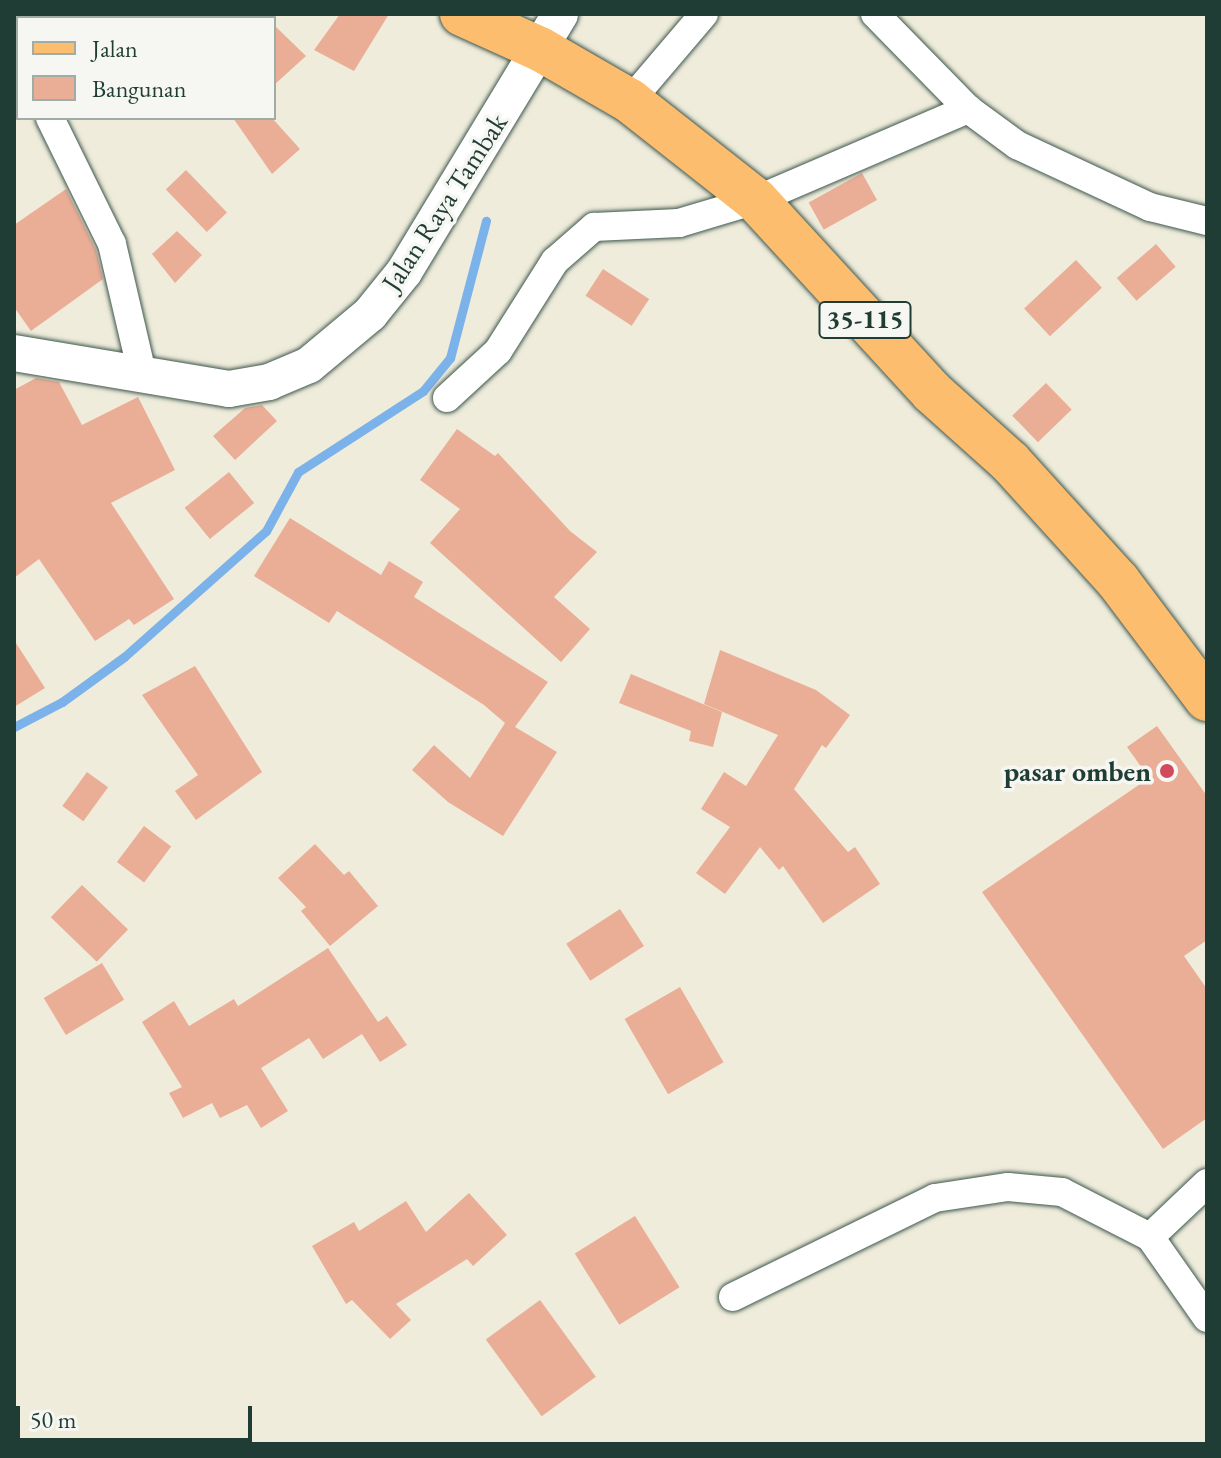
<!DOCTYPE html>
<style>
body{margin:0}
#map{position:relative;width:1221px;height:1458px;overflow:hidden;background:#efecdb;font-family:"EB Garamond",serif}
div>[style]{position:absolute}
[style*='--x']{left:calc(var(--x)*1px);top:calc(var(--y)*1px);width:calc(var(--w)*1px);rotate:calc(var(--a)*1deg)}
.stream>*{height:9px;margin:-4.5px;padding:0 4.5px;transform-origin:4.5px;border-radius:4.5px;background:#7bb2ea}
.building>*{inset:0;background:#eaae97;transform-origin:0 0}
.roads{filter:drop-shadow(0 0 2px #3e574d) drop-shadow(0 0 2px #3e574d)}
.minor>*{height:28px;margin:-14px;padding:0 14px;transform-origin:14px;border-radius:14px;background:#fff}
.tertiary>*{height:36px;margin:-18px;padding:0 18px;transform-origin:18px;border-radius:18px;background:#fff}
.primary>*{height:44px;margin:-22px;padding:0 22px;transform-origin:22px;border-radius:22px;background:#fcbd6f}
.dots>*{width:22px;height:22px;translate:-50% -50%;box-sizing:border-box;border:4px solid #f6f6f2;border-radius:50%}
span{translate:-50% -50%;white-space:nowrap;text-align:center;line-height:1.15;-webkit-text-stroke:7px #f6f6f2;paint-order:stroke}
.shield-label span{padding:2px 6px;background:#f6f6f2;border:2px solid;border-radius:6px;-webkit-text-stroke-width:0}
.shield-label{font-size:26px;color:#1f3d34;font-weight:700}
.street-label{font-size:28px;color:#1f3d34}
.poi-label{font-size:28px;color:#1f3d34;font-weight:700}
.right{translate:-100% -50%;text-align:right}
.frame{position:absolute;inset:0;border:16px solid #1f3d34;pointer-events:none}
.legend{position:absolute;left:16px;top:16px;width:260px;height:104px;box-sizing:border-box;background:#f6f6f2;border:2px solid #a0aca6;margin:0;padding:10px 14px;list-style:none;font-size:24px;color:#1f3d34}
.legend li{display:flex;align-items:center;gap:16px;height:40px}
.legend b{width:40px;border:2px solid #a0aca6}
.scale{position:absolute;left:16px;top:1406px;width:236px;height:36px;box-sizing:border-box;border:4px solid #1f3d34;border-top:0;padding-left:10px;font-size:24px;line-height:28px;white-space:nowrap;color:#1f3d34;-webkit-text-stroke:6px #f6f6f2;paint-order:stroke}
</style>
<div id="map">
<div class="stream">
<i style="--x:14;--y:727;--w:54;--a:-27.5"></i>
<i style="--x:62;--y:702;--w:77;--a:-36"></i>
<i style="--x:124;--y:657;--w:190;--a:-41.6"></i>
<i style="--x:266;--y:531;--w:67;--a:-61.5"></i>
<i style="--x:298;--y:472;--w:149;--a:-32.9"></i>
<i style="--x:423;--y:391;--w:43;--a:-50.7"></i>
<i style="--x:450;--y:358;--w:142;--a:-75.3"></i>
</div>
<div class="building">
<i style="clip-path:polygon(340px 14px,389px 14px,354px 71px,314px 50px)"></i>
<i style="clip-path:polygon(274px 25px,306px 56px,274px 85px)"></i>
<i style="clip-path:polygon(233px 118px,272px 118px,300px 149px,272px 174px)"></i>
<i style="left:186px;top:170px;width:59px;height:28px;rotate:46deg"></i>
<i style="left:862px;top:173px;width:31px;height:61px;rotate:61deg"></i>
<i style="clip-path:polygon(66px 189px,96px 250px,103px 279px,31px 331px,14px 307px,14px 225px)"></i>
<i style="clip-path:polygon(177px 231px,202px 255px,175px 283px,152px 254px)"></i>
<i style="left:1156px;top:244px;width:30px;height:52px;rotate:49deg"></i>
<i style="left:1076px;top:260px;width:38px;height:71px;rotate:47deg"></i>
<i style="left:603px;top:269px;width:55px;height:32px;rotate:33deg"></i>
<i style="clip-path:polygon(36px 378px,59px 382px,82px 425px,138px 397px,175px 470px,111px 503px,174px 599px,134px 625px,129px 619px,95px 641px,39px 559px,14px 578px,14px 390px)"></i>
<i style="left:1046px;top:383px;width:37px;height:47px;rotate:46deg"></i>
<i style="clip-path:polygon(262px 405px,277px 421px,235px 460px,213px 436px,245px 408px)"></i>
<i style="clip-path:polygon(457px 429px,495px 456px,498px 453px,570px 531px,597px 552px,554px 597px,590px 629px,561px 662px,430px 543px,460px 509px,420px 480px)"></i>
<i style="left:229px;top:472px;width:40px;height:57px;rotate:51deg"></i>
<i style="clip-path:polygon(290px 518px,381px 575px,389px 561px,423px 582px,414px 597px,548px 682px,515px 727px,557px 752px,503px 836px,448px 802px,412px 770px,434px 745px,470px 778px,505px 723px,484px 705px,337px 611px,329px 623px,254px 576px)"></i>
<i style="clip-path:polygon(14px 640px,45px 688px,14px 707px)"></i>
<i style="clip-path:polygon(720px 650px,816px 690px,850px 715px,826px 748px,822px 745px,794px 789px,848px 852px,855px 847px,880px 884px,823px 923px,783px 866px,779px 870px,760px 847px,725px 894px,696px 873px,730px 827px,701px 809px,724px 772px,746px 786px,778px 735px,704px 704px)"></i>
<i style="clip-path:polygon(195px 666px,262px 772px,196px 820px,175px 791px,198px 775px,142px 695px)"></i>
<i style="clip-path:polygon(631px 674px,722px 712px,713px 747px,689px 741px,691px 731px,619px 703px)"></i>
<i style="clip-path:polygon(1157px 726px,1207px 796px,1207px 940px,1184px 956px,1207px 989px,1207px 1118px,1163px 1149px,982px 892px,1149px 778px,1127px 747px)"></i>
<i style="left:87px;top:772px;width:26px;height:42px;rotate:36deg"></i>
<i style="left:144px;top:826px;width:34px;height:45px;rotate:37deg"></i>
<i style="clip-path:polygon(315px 844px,344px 875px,349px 871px,378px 906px,330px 946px,301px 911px,306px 907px,278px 878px)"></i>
<i style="left:82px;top:885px;width:64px;height:45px;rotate:44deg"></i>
<i style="left:620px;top:909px;width:44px;height:64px;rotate:57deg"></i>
<i style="clip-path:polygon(328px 948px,378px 1022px,387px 1016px,407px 1045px,380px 1062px,362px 1034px,323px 1059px,309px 1038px,261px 1068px,288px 1111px,261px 1128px,247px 1105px,220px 1118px,212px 1103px,183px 1118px,169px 1093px,182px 1087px,142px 1022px,174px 1001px,189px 1026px,234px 999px,238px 1006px)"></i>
<i style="left:102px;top:963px;width:43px;height:68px;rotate:59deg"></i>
<i style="left:680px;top:987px;width:87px;height:64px;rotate:60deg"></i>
<i style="clip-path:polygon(469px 1193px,507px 1235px,473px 1266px,467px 1259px,396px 1304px,411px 1320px,390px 1339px,352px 1300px,346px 1304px,312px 1246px,354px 1222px,359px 1231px,406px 1201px,426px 1232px)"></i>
<i style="left:635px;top:1216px;width:84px;height:71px;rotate:58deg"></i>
<i style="left:540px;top:1300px;width:95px;height:67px;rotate:54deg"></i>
</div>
<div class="roads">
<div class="minor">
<i style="--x:875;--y:14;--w:133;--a:45.6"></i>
<i style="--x:968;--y:109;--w:61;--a:36.3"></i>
<i style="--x:1017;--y:145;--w:147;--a:25"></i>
<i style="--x:1150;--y:207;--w:59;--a:13.8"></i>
<i style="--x:14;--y:42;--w:6;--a:51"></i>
<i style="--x:630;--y:101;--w:114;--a:-49.6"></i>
<i style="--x:50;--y:118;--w:140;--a:63.8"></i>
<i style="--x:112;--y:244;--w:137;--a:76.9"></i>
<i style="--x:447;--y:398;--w:69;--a:-42.7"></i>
<i style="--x:498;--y:351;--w:107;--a:-57.7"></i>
<i style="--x:555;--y:261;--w:52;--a:-41.1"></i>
<i style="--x:594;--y:227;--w:85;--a:-2.7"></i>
<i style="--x:679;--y:223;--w:80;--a:-16.6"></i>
<i style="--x:756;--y:200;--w:231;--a:-23.2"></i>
<i style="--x:1207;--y:1183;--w:79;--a:136.5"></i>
<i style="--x:1150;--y:1237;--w:99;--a:54.9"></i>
<i style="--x:733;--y:1297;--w:225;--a:-26.1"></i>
<i style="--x:935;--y:1198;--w:74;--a:-8.6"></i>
<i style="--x:1008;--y:1187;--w:54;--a:5.3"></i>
<i style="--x:1062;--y:1192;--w:99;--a:27.1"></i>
</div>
<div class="tertiary">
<i style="--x:14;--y:353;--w:218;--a:9.5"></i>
<i style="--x:229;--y:389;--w:41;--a:-9.9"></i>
<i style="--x:269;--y:382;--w:43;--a:-23"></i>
<i style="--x:309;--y:365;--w:80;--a:-39.9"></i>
<i style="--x:370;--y:314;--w:54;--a:-51"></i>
<i style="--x:404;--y:272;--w:301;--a:-58.8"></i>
</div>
<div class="primary">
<i style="--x:462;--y:14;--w:85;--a:24.2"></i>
<i style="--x:540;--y:49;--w:104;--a:30"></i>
<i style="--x:630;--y:101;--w:160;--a:38.2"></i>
<i style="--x:756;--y:200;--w:260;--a:47.5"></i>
<i style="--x:932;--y:392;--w:105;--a:41.9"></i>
<i style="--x:1010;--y:462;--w:161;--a:47.8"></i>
<i style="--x:1118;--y:581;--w:148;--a:53"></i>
</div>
</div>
<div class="dots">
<i style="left:1167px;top:771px;background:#d1495b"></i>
</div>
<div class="shield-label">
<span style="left:865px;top:320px">35-115</span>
</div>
<div class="street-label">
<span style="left:444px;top:202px;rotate:-57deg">Jalan Raya Tambak</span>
</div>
<div class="poi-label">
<span class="right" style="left:1151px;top:771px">pasar omben</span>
</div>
<div class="frame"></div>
<ul class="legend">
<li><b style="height:10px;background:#fcbd6f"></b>Jalan</li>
<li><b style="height:22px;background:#eaae97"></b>Bangunan</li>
</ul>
<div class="scale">50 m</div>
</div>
